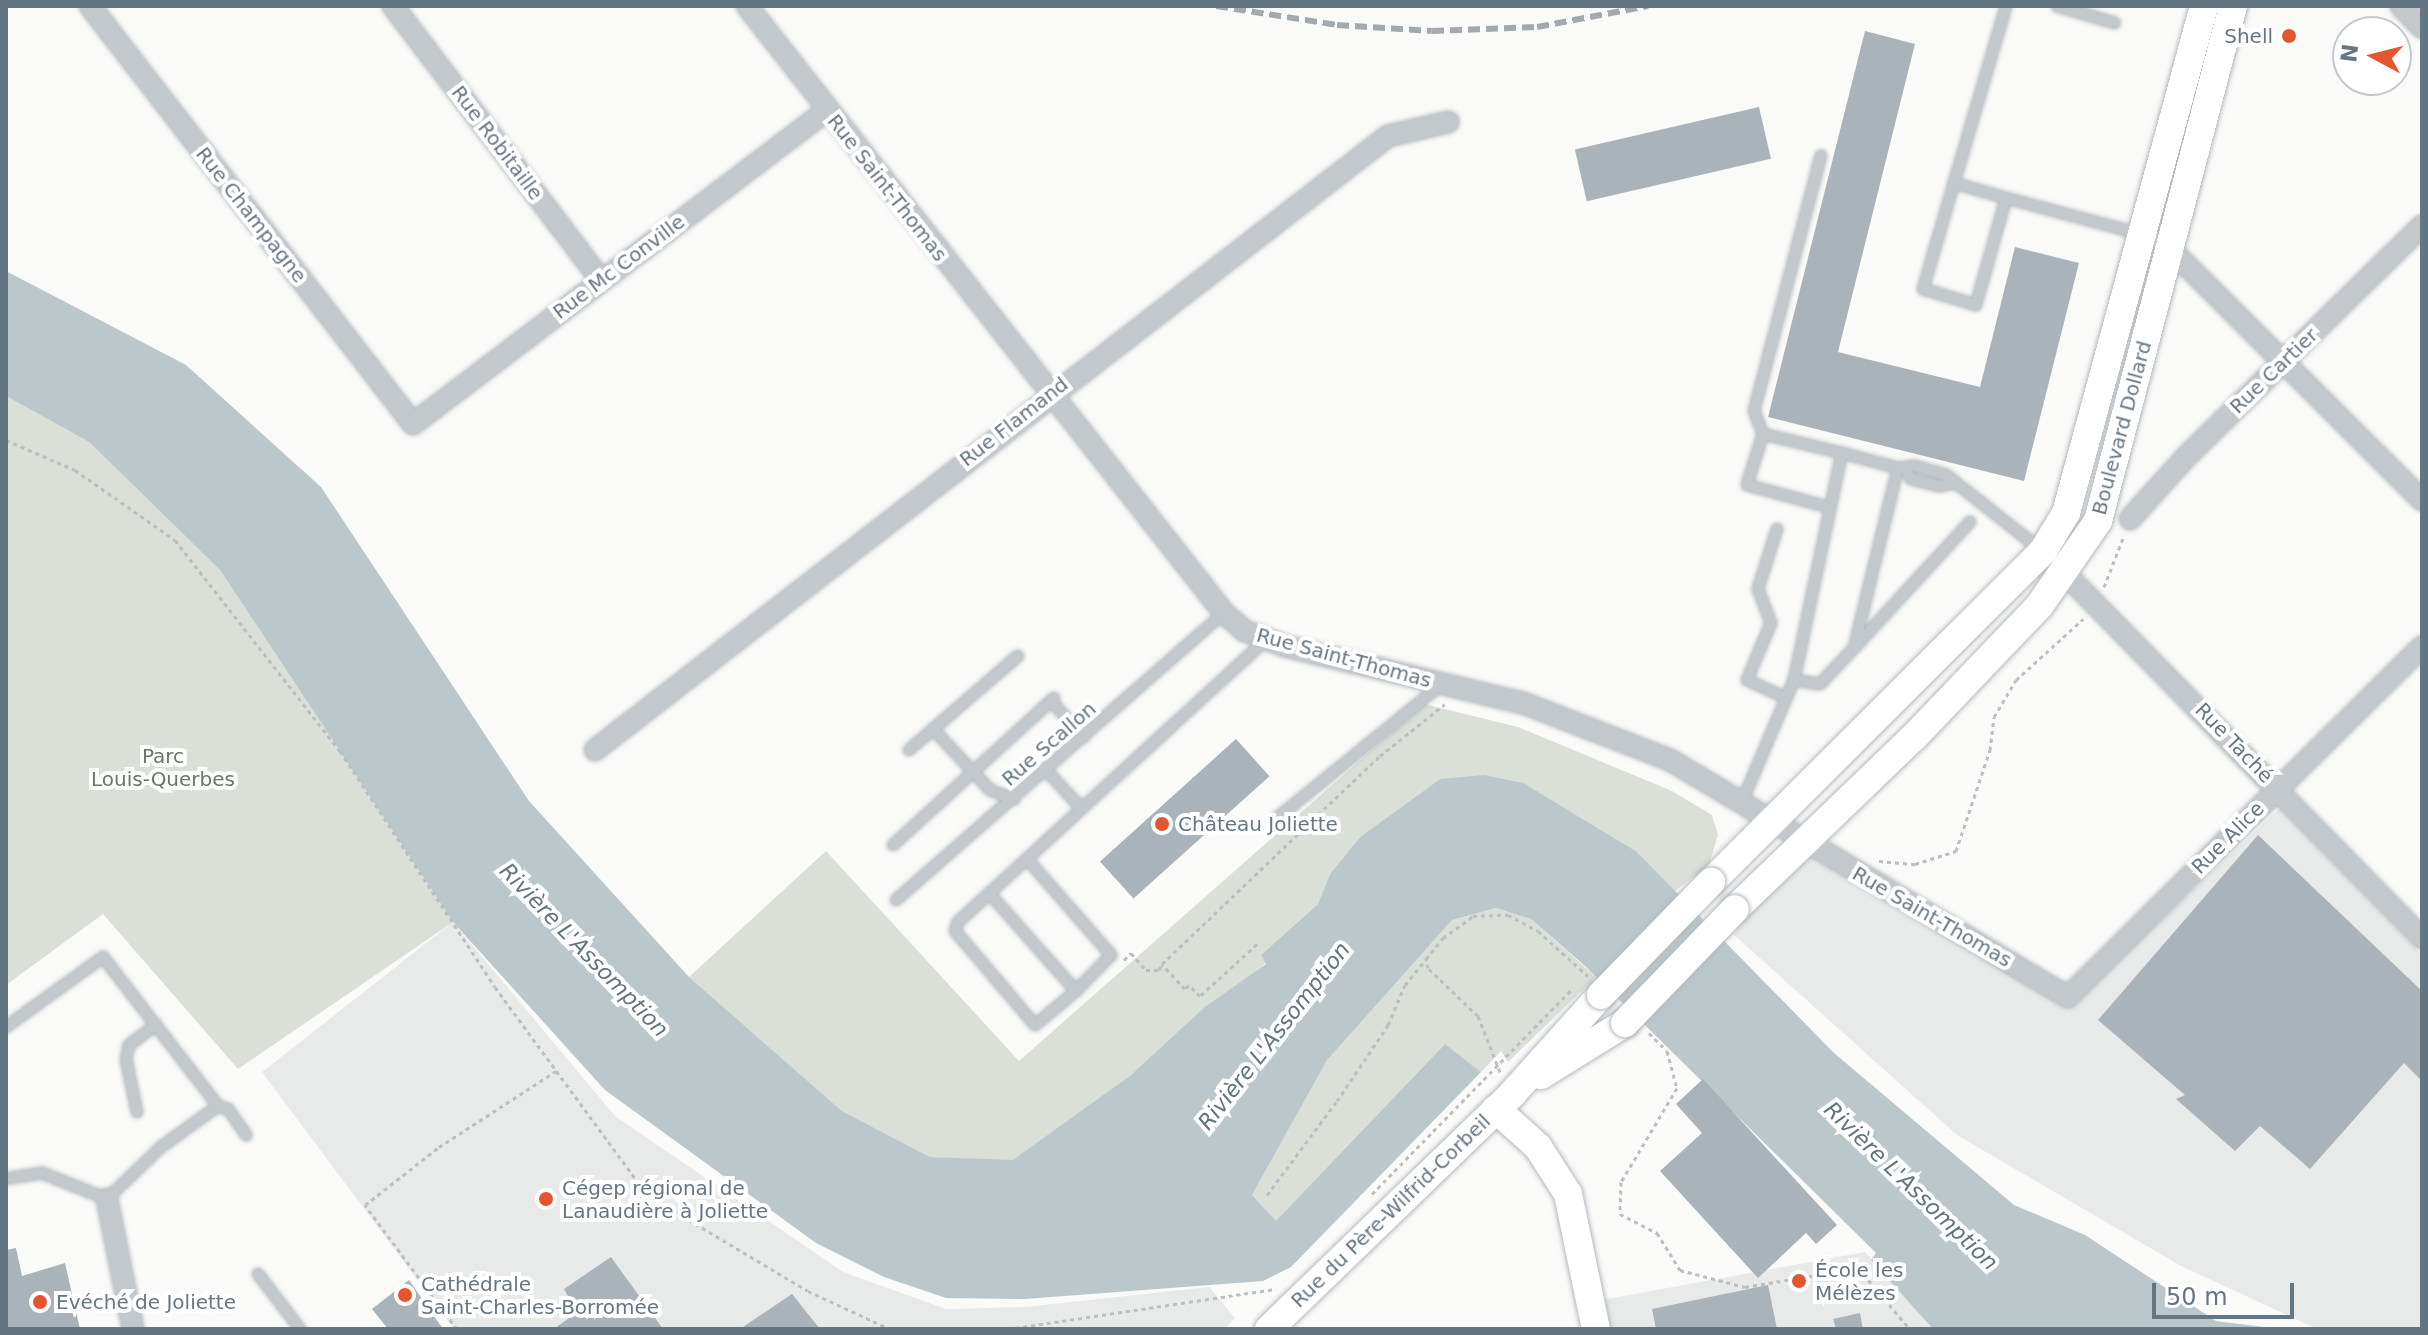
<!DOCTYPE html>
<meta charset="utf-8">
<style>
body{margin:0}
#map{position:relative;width:2428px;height:1335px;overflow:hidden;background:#fafaf8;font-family:"DejaVu Sans",sans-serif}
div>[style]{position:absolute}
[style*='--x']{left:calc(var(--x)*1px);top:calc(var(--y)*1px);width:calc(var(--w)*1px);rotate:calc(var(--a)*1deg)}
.built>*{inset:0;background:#e8e9e9}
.green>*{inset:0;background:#dadfd7}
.water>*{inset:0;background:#bbc7cb}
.building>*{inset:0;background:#aab3b9;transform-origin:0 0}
.path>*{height:3px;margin-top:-1.5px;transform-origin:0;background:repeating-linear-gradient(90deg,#bbbfc2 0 4px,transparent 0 8px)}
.roads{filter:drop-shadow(0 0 2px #b3babf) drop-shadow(0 0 2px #b3babf)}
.lane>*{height:10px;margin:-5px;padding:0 5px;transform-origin:5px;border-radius:5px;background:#c3c8cc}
.street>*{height:20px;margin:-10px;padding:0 10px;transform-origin:10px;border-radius:10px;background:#c3c8cc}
.secondary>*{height:28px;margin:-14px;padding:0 14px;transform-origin:14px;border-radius:14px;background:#fff}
.rail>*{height:6px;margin-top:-3px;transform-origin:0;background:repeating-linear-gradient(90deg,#a2aab0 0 12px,transparent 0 18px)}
.bridges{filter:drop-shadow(0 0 2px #b3babf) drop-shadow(0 0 2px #b3babf)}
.secondary-bridge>*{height:28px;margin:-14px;padding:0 14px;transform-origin:14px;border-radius:14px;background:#fff}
.dots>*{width:22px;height:22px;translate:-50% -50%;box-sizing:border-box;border:4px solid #fff;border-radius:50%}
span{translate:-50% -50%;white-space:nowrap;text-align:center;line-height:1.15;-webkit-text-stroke:8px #fff;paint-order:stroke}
.poi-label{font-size:20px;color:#657683}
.right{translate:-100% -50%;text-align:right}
.left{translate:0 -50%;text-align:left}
.street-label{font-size:20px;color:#657683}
.park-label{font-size:20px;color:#687a64}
.water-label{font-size:22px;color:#60757c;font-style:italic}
.frame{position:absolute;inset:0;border:8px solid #657683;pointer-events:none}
.north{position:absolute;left:2332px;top:16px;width:80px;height:80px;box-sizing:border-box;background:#fff;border:2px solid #c1c8cd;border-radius:50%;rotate:277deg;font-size:22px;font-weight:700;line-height:32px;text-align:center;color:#657683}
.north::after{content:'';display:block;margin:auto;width:28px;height:36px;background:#e4572e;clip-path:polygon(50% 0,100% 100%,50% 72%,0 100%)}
.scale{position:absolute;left:2152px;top:1283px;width:142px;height:36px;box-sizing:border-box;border:4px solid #657683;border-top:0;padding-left:10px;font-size:24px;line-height:28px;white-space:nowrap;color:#657683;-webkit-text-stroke:6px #fff;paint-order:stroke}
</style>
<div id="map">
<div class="built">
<i style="clip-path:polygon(2280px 808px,2422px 955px,2422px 1329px,2317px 1329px,2181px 1266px,1957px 1135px,1733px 934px,1809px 848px,2070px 1006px)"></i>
<i style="clip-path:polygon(453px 922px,615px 1116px,843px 1272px,946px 1309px,1025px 1307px,1209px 1287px,1235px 1318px,1225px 1329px,454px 1329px,262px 1072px)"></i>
<i style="clip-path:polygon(1865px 1252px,1933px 1329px,1596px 1329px,1591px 1302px)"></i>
</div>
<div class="green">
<i style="clip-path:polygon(6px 396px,89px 442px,220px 570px,453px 922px,238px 1069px,103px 914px,6px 985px)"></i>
<i style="clip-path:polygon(1424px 704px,1518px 727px,1672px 791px,1712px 815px,1718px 835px,1709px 865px,1675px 891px,1637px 852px,1440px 779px,1360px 837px,1330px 874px,1318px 904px,1261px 955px,1266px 963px,1131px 1075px,1013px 1161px,930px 1157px,842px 1111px,689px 977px,826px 851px,1019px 1061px)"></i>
<i style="clip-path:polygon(1496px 908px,1531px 919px,1596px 977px,1508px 1062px,1501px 1051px,1481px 1072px,1445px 1044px,1276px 1222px,1252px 1195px,1327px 1059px,1452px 920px)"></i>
</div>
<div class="water">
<i style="clip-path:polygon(6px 271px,186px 365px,321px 487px,529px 801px,689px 977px,842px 1111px,930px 1157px,1013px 1160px,1131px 1075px,1205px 1007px,1266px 964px,1261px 955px,1318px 904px,1330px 874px,1360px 837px,1440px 779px,1484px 775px,1523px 783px,1637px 852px,1834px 1053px,2014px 1205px,2085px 1235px,2216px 1321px,2280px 1329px,1933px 1329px,1871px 1260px,1876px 1253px,1585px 966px,1531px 919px,1496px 908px,1452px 920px,1327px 1060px,1252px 1195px,1276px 1221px,1445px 1044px,1481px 1072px,1291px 1267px,1263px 1281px,1025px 1299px,946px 1298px,884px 1277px,816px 1243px,605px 1090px,453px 922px,220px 570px,89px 442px,6px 396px)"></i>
</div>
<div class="building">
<i style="clip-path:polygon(1865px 31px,1915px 44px,1838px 352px,1980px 387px,2015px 247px,2079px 263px,2024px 481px,1768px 417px)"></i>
<i style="left:1759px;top:107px;width:53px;height:189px;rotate:77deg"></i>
<i style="left:1236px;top:739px;width:50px;height:183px;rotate:48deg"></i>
<i style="clip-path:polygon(2258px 835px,2422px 991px,2422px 1081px,2404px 1063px,2310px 1169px,2260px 1126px,2235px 1151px,2176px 1099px,2185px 1095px,2098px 1020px)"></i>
<i style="clip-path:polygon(1703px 1079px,1837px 1225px,1816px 1244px,1806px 1233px,1758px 1278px,1660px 1171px,1702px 1133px,1676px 1104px)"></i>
<i style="clip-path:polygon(16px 1248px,22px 1276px,65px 1263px,80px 1329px,6px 1329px,6px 1250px)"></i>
<i style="clip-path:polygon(611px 1257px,663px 1329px,554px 1329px,577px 1312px,564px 1289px)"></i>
<i style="clip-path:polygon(409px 1280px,443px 1329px,388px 1329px,372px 1309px)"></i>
<i style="clip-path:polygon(1768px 1285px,1777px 1329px,1656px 1329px,1652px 1309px)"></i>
<i style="clip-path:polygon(792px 1294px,820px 1329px,740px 1329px)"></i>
<i style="clip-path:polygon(1860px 1313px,1863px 1329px,1836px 1329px,1833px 1319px)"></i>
</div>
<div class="path">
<i style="--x:6;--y:440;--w:75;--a:23.5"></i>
<i style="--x:75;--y:470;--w:122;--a:35"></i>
<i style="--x:175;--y:540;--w:268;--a:52"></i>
<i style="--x:340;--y:751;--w:282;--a:56.7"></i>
<i style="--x:495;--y:987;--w:258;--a:53.8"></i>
<i style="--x:647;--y:1195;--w:187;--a:30.8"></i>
<i style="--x:808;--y:1291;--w:90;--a:24.9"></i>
<i style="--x:2104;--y:587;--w:53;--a:-68.8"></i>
<i style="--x:1879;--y:861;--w:36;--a:5"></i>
<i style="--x:1915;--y:864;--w:43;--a:-17.6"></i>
<i style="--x:1956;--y:851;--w:107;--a:-71.4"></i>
<i style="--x:1990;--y:750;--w:33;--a:-83"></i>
<i style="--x:1994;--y:717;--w:43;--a:-59.3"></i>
<i style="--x:2016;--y:680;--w:91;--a:-42.3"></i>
<i style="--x:1257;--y:944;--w:77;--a:137.6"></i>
<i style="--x:1200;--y:996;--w:16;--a:-135"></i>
<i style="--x:1189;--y:985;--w:6;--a:135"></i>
<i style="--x:1185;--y:989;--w:34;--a:-133"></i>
<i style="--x:1162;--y:964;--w:301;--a:-43.7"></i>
<i style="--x:1380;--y:756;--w:83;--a:-38.7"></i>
<i style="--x:1124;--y:960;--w:10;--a:-45"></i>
<i style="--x:1131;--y:953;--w:23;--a:49"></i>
<i style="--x:1146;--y:970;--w:13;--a:0"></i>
<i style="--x:1159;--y:970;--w:7;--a:-63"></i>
<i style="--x:1649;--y:1033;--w:25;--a:45"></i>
<i style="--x:1667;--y:1051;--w:38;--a:75"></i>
<i style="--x:1677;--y:1088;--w:109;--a:120.8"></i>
<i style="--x:1621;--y:1182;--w:32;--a:92"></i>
<i style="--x:1620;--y:1214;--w:42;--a:27.2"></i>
<i style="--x:1657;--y:1233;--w:44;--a:58.1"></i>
<i style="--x:1680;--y:1270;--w:67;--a:14.7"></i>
<i style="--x:1745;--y:1287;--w:115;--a:-9.5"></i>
<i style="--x:1858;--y:1268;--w:80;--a:49.6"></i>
<i style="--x:1500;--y:1072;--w:60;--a:-111.4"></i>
<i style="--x:1478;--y:1016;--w:69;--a:-136.2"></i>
<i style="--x:1428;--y:968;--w:9;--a:-103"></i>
<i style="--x:1426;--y:959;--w:27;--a:-51"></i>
<i style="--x:1443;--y:938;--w:37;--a:-36"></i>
<i style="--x:1473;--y:916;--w:35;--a:-2"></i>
<i style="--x:1508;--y:915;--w:34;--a:28"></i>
<i style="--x:1538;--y:931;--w:67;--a:42"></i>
<i style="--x:1372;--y:1194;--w:288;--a:-45.7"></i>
<i style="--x:1267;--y:1195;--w:117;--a:-53.3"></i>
<i style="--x:1337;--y:1101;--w:92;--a:-56.1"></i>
<i style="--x:1388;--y:1025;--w:43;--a:-67"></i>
<i style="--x:1405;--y:985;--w:33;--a:-51"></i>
<i style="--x:457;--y:1329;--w:154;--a:-126.6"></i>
<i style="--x:365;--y:1205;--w:94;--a:-38.1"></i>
<i style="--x:439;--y:1147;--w:140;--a:-33"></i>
<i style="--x:1007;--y:1329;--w:272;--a:-8.5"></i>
</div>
<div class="roads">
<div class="lane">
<i style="--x:2057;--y:6;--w:60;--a:16.3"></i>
<i style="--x:1954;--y:183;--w:184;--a:-73.6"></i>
<i style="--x:2006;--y:198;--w:111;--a:105.7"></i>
<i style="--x:1976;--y:305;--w:55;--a:-163.2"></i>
<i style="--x:1923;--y:289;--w:110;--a:-73.7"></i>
<i style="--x:1954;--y:183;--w:54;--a:16.1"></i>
<i style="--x:2006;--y:198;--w:139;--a:15"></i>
<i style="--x:1763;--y:434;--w:25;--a:-111"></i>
<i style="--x:1754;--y:411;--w:264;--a:-75.3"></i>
<i style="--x:1898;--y:468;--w:17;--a:-7"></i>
<i style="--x:1915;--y:466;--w:32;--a:16"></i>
<i style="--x:1946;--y:475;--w:121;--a:38.3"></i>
<i style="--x:1906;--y:470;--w:10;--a:61"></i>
<i style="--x:1911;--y:479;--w:29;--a:14"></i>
<i style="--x:1939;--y:486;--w:15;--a:-11"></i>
<i style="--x:1777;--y:529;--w:63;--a:107.6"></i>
<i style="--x:1758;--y:589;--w:36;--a:69"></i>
<i style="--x:1771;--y:623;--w:62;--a:112.8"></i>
<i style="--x:1747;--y:680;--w:43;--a:24.8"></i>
<i style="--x:1855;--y:647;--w:170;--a:-47.4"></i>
<i style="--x:1794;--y:680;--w:26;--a:9"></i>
<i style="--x:1820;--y:684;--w:50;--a:-46.6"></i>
<i style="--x:1854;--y:648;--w:185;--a:-76.3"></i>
<i style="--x:1898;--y:468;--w:58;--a:-165"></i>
<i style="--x:1051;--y:701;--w:49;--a:47.5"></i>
<i style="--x:933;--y:729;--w:83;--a:46.9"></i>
<i style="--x:990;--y:790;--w:26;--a:21"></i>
<i style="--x:909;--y:750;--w:144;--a:-40.8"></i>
<i style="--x:1047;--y:771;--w:50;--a:47.4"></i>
<i style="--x:1741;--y:804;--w:135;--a:-66.9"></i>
<i style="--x:1794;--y:680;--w:232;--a:-78.1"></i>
<i style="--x:1842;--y:453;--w:81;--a:-166.5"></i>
<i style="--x:1763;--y:434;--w:53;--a:107.4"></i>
<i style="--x:1747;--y:485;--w:84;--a:15.2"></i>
<i style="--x:1276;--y:819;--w:214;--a:-39.1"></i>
<i style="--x:893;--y:845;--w:218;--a:-42.4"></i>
<i style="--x:1027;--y:859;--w:128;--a:48.8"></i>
<i style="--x:1111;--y:955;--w:50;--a:134.2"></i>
<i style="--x:989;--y:893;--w:131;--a:48.4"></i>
<i style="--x:1076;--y:991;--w:53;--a:140.3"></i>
<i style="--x:1035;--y:1025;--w:123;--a:-130.4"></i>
<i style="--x:955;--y:931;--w:9;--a:-72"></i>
<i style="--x:958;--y:922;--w:419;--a:-42.5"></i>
<i style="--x:896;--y:900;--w:436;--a:-41.2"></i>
<i style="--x:6;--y:1027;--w:120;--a:-35.8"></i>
<i style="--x:103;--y:957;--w:188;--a:52.3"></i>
<i style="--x:218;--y:1106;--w:70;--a:144.3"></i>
<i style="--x:161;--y:1147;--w:75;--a:136.1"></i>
<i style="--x:107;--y:1199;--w:70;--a:-158.2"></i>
<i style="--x:42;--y:1173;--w:36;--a:171"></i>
<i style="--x:218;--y:1106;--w:10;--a:17"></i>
<i style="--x:228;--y:1109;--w:32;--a:55"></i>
<i style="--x:137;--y:1112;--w:54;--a:-101.7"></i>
<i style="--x:126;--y:1059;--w:14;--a:-78"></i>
<i style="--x:129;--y:1045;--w:34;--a:-37"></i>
<i style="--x:258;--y:1274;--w:69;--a:52.6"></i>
</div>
<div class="street">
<i style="--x:90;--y:6;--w:528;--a:52.31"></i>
<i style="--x:413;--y:424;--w:518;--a:-37.16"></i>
<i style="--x:393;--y:6;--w:345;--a:52.8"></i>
<i style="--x:747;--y:6;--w:772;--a:51.84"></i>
<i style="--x:1224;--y:613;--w:28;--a:41"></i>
<i style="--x:1245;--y:631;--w:43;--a:20.6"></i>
<i style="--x:1285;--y:646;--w:245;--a:13.5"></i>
<i style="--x:1523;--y:703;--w:158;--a:21.2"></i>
<i style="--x:1670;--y:760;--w:463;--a:30.8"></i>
<i style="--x:2068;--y:997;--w:498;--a:-44.7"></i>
<i style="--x:2401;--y:6;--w:30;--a:46"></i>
<i style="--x:2162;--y:241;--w:367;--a:44.9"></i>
<i style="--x:2130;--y:519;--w:84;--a:-47.9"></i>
<i style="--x:2186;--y:457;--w:330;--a:-44.4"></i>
<i style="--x:2043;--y:551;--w:542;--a:45.6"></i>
<i style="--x:595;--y:750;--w:1003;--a:-37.75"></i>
<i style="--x:1388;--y:136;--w:62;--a:-13.1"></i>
<i style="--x:107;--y:1199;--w:133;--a:78.7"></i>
</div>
<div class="secondary">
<i style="--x:1711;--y:882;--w:469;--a:-44.9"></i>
<i style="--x:2043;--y:551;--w:44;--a:-58.8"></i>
<i style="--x:2066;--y:513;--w:525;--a:-74.77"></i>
<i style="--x:1735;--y:909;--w:248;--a:-43.9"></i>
<i style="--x:1914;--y:737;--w:182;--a:-46.3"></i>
<i style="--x:2040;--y:605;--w:102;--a:-55.4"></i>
<i style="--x:2098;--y:521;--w:532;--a:-75.31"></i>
<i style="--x:1541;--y:1075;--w:99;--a:-31.8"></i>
<i style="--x:1496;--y:1109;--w:57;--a:42.1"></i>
<i style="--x:1538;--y:1147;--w:56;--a:57.4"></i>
<i style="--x:1568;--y:1194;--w:138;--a:78.3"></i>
<i style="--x:1269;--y:1329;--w:339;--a:-44"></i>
<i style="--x:1513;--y:1093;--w:132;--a:-48.1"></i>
</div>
</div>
<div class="rail">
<i style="--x:1216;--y:6;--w:122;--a:8.9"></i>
<i style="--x:1337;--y:25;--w:95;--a:3.6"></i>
<i style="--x:1432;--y:31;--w:105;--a:-2.2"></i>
<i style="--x:1537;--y:27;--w:113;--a:-10.7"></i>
</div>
<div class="bridges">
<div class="secondary-bridge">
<i style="--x:1601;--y:995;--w:158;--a:-45.8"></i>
<i style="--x:1625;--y:1023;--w:158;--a:-46"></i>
</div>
</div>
<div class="dots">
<i style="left:2289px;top:36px;background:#e4572e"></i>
<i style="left:1162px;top:824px;background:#e4572e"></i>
<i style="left:546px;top:1199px;background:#e4572e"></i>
<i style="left:1799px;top:1281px;background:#e4572e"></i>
<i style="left:405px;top:1295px;background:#e4572e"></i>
<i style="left:40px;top:1302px;background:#e4572e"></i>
</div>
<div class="poi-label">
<span class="right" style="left:2273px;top:36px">Shell</span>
<span class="left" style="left:1178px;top:824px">Château Joliette</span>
<span class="left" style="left:562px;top:1200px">Cégep régional de<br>Lanaudière à Joliette</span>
<span class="left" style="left:1815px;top:1282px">École les<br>Mélèzes</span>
<span class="left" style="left:421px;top:1296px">Cathédrale<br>Saint-Charles-Borromée</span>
<span class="left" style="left:56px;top:1302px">Evéché de Joliette</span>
</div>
<div class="street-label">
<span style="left:497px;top:143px;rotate:53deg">Rue Robitaille</span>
<span style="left:887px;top:188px;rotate:52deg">Rue Saint-Thomas</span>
<span style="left:251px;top:215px;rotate:52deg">Rue Champagne</span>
<span style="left:619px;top:267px;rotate:-37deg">Rue Mc Conville</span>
<span style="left:2274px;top:371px;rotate:-44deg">Rue Cartier</span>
<span style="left:1014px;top:422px;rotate:-38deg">Rue Flamand</span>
<span style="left:2122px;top:428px;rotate:-75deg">Boulevard Dollard</span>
<span style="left:1344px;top:658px;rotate:15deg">Rue Saint-Thomas</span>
<span style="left:2234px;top:743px;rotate:46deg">Rue Taché</span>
<span style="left:1049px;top:744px;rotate:-41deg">Rue Scallon</span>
<span style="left:2228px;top:838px;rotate:-45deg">Rue Alice</span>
<span style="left:1932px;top:917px;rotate:30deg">Rue Saint-Thomas</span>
<span style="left:1391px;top:1211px;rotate:-44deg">Rue du Père-Wilfrid-Corbeil</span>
</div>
<div class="park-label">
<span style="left:163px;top:768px">Parc<br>Louis-Querbes</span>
</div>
<div class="water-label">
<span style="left:584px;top:950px;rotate:46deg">Rivière L'Assomption</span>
<span style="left:1274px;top:1036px;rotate:-52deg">Rivière L'Assomption</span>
<span style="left:1911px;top:1186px;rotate:44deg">Rivière L'Assomption</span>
</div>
<div class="frame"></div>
<div class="north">N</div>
<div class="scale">50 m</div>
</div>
